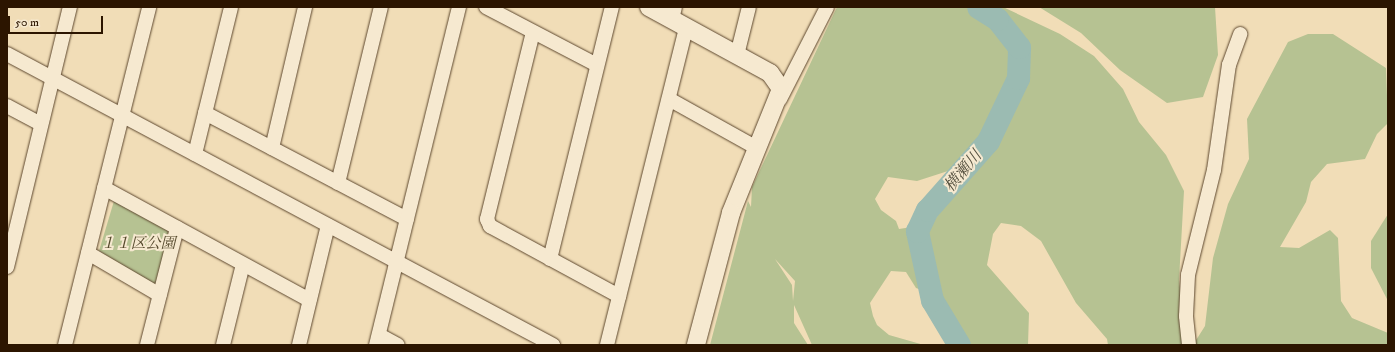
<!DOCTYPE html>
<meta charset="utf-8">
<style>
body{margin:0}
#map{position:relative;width:1395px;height:352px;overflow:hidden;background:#f1ddb7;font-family:"IM FELL DW Pica","Noto Serif JP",serif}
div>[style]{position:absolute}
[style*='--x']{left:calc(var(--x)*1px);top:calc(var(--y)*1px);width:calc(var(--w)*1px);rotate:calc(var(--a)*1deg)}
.green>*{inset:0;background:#b6c292}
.river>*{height:23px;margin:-11.5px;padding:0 11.5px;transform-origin:11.5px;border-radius:11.5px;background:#9bbbb2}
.roads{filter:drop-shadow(0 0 1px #5d472e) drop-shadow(0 0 1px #5d472e)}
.minor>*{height:14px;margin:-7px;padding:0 7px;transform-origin:7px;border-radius:7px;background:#f6e9d0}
.tertiary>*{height:18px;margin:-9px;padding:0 9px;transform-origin:9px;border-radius:9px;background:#f6e9d0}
span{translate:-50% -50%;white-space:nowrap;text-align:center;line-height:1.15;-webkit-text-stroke:4px #f6e9d0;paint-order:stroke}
.park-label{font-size:15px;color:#55492c;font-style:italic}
.water-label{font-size:16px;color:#534f3e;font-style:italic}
.frame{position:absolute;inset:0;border:8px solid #2c1500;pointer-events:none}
.scale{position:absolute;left:8px;top:16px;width:95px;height:18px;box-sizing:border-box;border:2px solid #2c1500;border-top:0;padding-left:5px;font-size:12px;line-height:14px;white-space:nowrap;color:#2c1500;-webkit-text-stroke:3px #f6e9d0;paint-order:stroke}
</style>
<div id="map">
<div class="green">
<i style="clip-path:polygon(evenodd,837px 7px,1003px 7px,1060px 34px,1094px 56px,1123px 89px,1139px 122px,1166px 155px,1184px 191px,1179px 280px,1187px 345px,1108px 345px,1107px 339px,1076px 303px,1041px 241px,1021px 226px,1001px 223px,993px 234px,987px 265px,1029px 313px,1028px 345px,949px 345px,934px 318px,934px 311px,948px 314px,929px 267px,926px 231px,958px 189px,948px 171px,917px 181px,888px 177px,875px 199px,881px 210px,896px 221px,899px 229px,918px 226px,921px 237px,914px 249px,915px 261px,941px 297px,916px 288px,906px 272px,891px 271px,870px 303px,873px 316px,877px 325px,889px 335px,924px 345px,812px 345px,794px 305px,794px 323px,808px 345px,710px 345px,748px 201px,751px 207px,752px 187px,837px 7px,775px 259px,795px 281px,793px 301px,792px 285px,775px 259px)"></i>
<i style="clip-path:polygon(1039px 7px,1215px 7px,1218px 55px,1203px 97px,1167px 103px,1120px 70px,1081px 33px)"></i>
<i style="clip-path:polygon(1308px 34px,1333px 34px,1386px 68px,1388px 123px,1377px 134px,1365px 159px,1327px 164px,1311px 182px,1306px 202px,1280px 247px,1299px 248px,1330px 230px,1338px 238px,1341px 301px,1352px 318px,1388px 333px,1388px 345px,1193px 345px,1205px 326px,1213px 258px,1228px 204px,1249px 159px,1247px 119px,1288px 42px)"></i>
<i style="clip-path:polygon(114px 201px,169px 231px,156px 285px,99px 251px)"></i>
<i style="clip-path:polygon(1388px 214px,1388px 301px,1371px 268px,1371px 241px)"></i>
</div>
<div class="river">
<i style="--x:959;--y:345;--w:52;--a:-121"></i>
<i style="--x:932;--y:300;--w:71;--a:-102.3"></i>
<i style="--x:917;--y:231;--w:23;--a:-65"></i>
<i style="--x:927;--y:210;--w:92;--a:-48.5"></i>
<i style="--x:988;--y:141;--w:70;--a:-64.5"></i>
<i style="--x:1018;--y:78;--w:31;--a:-88"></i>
<i style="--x:1019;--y:47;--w:36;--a:-128"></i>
<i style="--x:997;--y:19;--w:22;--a:-148"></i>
</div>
<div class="roads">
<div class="minor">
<i style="--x:486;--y:7;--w:125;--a:27.6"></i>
<i style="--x:672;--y:19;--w:12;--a:-76"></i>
<i style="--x:533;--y:32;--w:193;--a:103.8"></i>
<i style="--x:487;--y:219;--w:8;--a:67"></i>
<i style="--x:490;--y:226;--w:147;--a:28.5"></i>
<i style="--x:7;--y:54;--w:619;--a:28.06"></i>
<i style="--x:737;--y:55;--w:49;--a:-76"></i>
<i style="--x:669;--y:99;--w:101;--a:29.1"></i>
<i style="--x:780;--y:99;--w:103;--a:-62.9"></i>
<i style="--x:7;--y:106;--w:38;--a:28"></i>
<i style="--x:205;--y:113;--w:228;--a:27.7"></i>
<i style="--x:272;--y:148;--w:145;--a:-76.8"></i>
<i style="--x:195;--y:154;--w:151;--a:-76.2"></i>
<i style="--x:338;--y:183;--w:181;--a:-76.3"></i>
<i style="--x:104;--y:188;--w:234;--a:28.6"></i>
<i style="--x:88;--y:253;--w:83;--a:30.3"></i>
<i style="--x:550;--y:259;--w:260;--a:-76.2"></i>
<i style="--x:7;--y:267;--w:268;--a:-76.4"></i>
<i style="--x:379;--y:335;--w:21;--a:28"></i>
<i style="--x:65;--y:345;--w:348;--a:-76"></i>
<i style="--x:147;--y:345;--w:121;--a:-75.6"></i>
<i style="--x:223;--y:345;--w:83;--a:-76.1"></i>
<i style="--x:299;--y:345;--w:123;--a:-76.4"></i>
<i style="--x:376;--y:345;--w:348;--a:-76.2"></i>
<i style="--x:607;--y:345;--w:328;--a:-76"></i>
<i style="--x:1189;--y:345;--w:29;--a:-96"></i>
<i style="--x:1186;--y:316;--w:41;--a:-87.2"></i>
<i style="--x:1188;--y:275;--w:108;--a:-76.1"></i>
<i style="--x:1214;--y:170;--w:106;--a:-81.9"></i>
<i style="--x:1229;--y:65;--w:33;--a:-70"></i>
</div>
<div class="tertiary">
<i style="--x:649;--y:7;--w:138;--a:28.6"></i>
<i style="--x:770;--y:73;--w:19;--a:55"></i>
<i style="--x:781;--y:89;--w:134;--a:112"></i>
<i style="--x:731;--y:213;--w:137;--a:104.9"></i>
</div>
</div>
<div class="park-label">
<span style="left:138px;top:244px">１１区公園</span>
</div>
<div class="water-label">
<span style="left:963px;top:171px;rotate:-50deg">横瀬川</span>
</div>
<div class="frame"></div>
<div class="scale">50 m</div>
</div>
